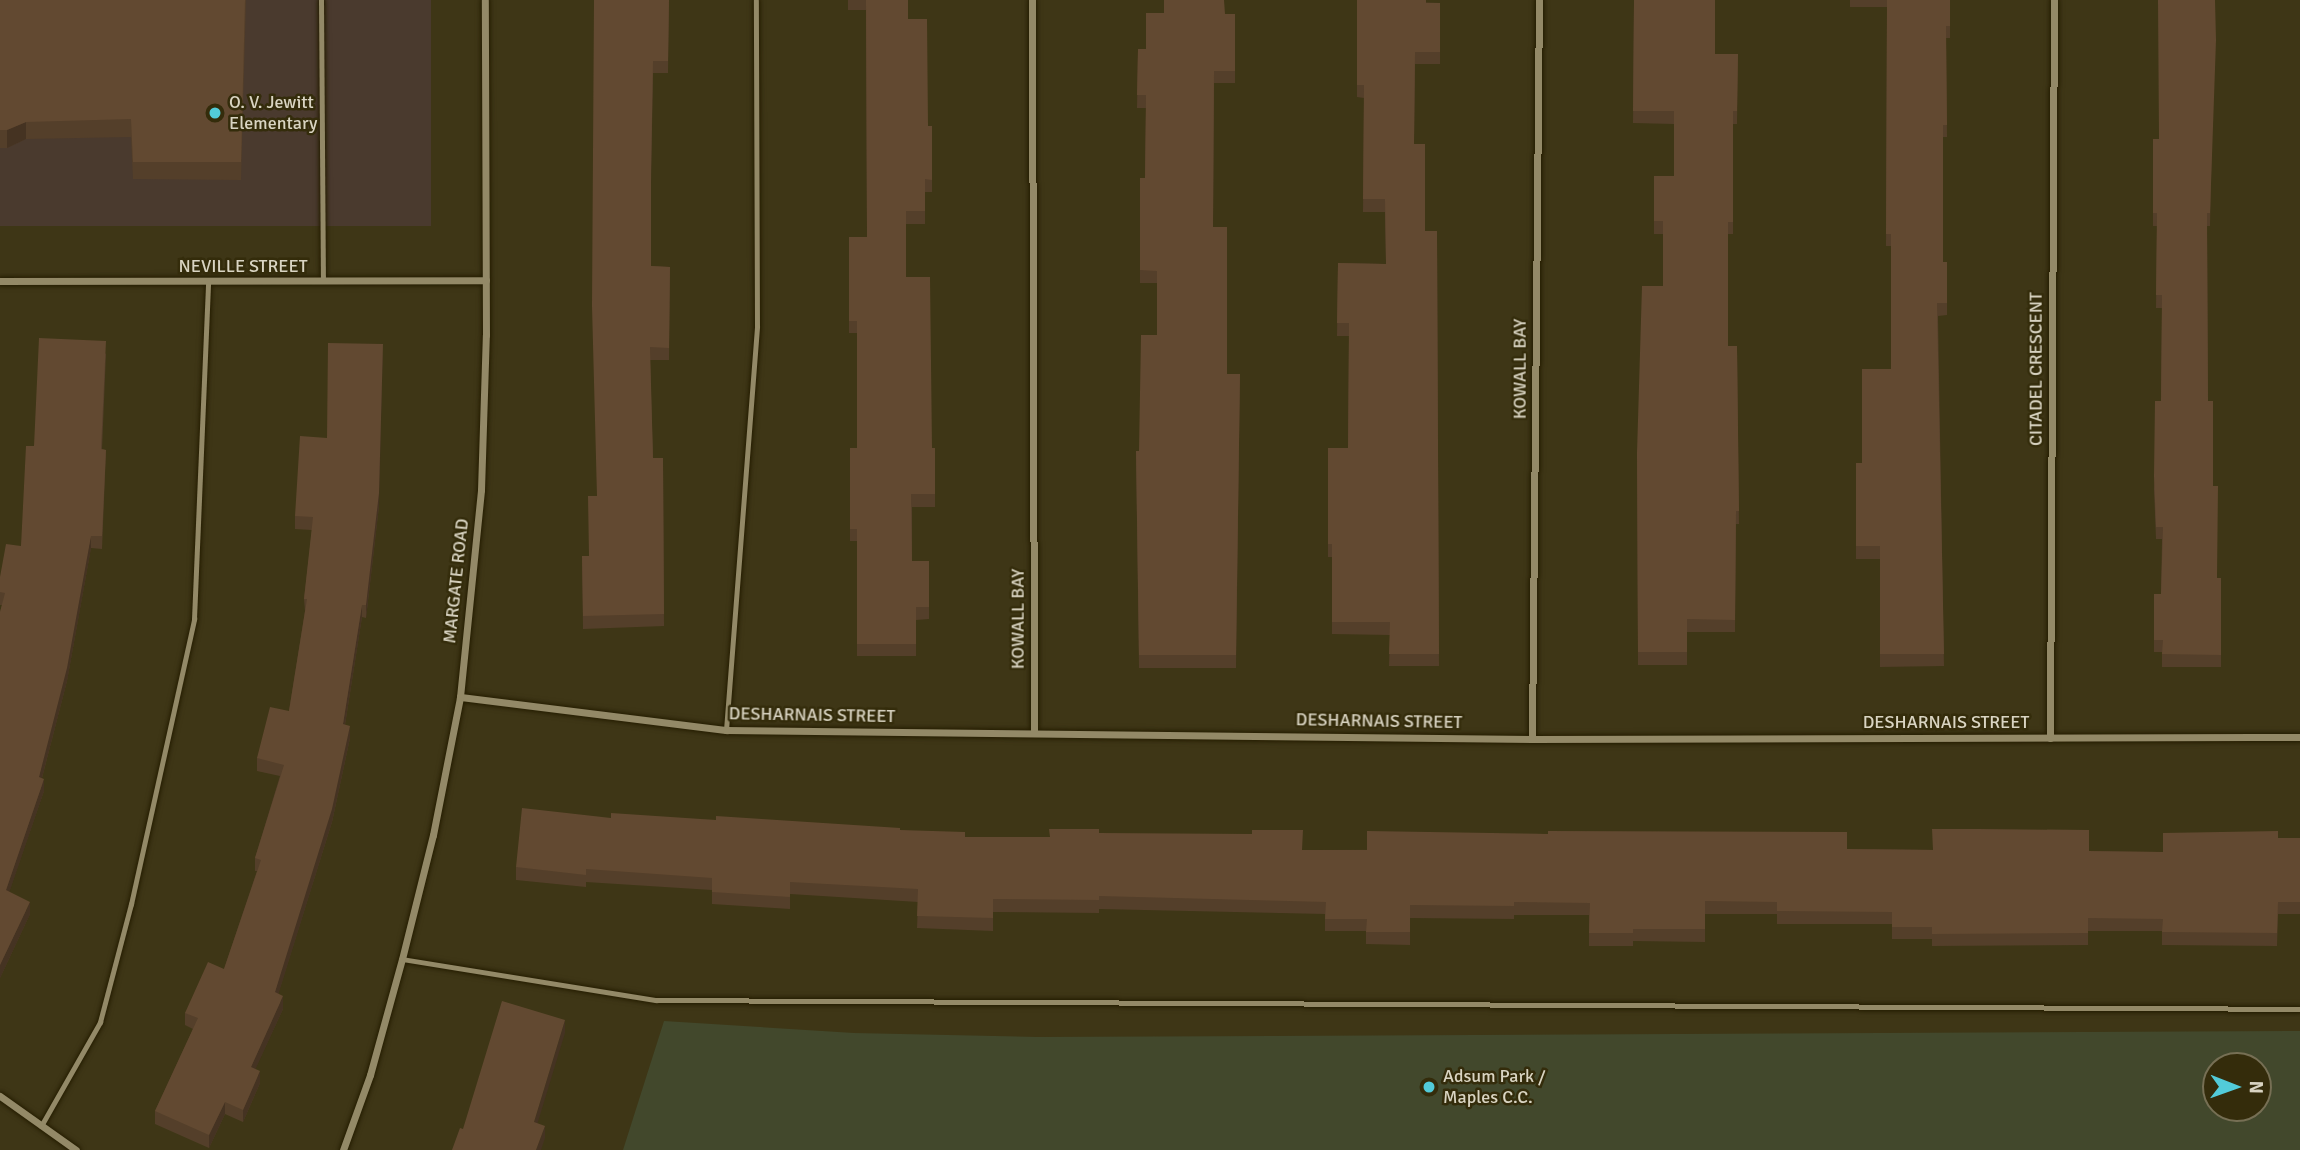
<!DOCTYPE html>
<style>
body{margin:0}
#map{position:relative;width:2300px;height:1150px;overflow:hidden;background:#3e3616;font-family:Signika,sans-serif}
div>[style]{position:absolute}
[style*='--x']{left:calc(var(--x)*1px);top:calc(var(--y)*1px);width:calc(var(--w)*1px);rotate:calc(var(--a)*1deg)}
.education>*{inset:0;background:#4a3a2e;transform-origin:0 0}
.green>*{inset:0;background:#42482c}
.roads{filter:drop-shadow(0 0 2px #251d00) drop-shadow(0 0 2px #251d00)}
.service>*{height:5px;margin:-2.5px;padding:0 2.5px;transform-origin:2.5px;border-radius:2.5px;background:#938967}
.minor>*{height:7px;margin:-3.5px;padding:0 3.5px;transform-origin:3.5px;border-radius:3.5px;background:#938967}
.wall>*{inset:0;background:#543f2a}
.shaded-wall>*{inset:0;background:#453322}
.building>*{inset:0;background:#624931}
.dots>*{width:19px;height:19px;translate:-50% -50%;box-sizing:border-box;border:4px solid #342c0b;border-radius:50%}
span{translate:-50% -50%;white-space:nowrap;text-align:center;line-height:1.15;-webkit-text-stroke:5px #342c0b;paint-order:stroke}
.poi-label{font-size:18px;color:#d9d4c2}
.left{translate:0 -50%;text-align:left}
.street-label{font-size:18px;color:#d9d4c2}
.north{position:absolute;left:2202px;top:1052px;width:70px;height:70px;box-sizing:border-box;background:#342c0b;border:2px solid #766f54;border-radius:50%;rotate:91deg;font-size:19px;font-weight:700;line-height:28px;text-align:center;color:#d9d4c2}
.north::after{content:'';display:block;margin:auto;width:24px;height:32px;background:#52cbd9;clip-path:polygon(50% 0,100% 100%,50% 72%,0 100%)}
</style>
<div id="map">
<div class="education">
<i style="left:0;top:0;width:431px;height:226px"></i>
</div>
<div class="green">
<i style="clip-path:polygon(evenodd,664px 1021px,854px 1033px,1037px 1037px,2300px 1031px,2300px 1150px,623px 1150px,664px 1021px,2216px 1066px,2258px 1066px,2258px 1108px,2216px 1108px,2216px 1066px)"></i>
</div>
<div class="roads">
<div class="service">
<i style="--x:321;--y:0;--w:281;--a:89.6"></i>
<i style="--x:726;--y:730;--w:405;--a:-85.6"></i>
<i style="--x:757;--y:326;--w:326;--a:-90.2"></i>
<i style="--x:402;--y:959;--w:257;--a:9.2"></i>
<i style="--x:656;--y:1000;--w:1644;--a:0.31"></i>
<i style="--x:41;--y:1126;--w:120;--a:-60.4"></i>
<i style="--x:100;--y:1022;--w:122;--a:-75.3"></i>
<i style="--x:131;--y:904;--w:292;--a:-77.5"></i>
<i style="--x:194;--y:619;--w:338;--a:-87.6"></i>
</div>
<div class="minor">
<i style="--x:1032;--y:0;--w:733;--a:89.84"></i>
<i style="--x:0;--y:281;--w:486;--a:-0.1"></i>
<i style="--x:460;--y:697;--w:268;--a:7.1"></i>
<i style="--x:726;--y:730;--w:806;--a:0.64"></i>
<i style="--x:1532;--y:739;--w:768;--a:-0.15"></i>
<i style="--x:2050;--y:738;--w:738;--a:-89.69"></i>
<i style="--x:1532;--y:739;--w:739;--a:-89.46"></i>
<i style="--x:0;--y:1096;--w:93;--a:35.4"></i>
<i style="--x:343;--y:1150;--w:80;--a:-70.2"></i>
<i style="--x:370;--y:1075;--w:120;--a:-74.6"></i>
<i style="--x:402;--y:959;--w:128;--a:-76"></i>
<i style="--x:433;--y:835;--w:141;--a:-78.9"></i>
<i style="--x:460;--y:697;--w:208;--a:-84.2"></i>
<i style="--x:481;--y:490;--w:155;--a:-88.2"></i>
<i style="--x:486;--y:335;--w:335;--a:-90.2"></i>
</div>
</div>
<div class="wall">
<i style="clip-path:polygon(0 0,246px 0,241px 180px,133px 179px,131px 137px,26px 139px,7px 148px,0 148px)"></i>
<i style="clip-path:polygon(594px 0,669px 0,668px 73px,653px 73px,651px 185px,651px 266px,670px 267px,669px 360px,650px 360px,653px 458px,663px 458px,664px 626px,583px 629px,582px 556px,589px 556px,597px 496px)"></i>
<i style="clip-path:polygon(848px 0,908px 0,908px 19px,928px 126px,932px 126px,932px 192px,925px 192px,925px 224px,906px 224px,906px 277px,932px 448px,935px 448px,935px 507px,912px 507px,912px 561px,929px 561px,929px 619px,916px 620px,916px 656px,857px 656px,857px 541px,850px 541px,850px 448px,857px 448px,857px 333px,849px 333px,849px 237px,867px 237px,866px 10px,848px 10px)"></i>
<i style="clip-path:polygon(1357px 0,1440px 3px,1440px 64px,1415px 64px,1414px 144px,1425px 231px,1437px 231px,1439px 666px,1389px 666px,1390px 635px,1332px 634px,1332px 557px,1328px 557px,1328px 448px,1348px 448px,1349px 336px,1337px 336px,1338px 263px,1386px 264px,1385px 212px,1363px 212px,1364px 98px,1357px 97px)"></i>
<i style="clip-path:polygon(1634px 0,1715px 54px,1738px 54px,1737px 124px,1733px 124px,1733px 234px,1728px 234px,1728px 346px,1737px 346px,1739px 524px,1736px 524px,1735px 632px,1687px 632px,1687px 665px,1638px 665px,1637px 453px,1663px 286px,1663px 234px,1654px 234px,1654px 176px,1674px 176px,1674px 124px,1633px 123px)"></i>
<i style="clip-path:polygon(1850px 0,1950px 0,1950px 38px,1946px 38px,1947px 137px,1943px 137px,1943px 262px,1947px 262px,1947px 315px,1938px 316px,1944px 666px,1880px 667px,1880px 559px,1856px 559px,1856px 463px,1862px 463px,1891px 369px,1891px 246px,1886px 246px,1887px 7px,1850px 7px)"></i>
<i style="clip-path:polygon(2215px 0,2210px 226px,2207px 226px,2208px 401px,2217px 578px,2221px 578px,2221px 667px,2162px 667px,2162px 652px,2154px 652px,2154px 594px,2161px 594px,2162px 539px,2156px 539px,2154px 489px,2161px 401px,2162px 308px,2156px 308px,2157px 226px,2153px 226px,2153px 213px,2159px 139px)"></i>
<i style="clip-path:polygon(1225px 14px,1235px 14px,1235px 83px,1214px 83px,1213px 227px,1227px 374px,1240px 374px,1236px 668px,1139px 668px,1136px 451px,1139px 451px,1157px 335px,1157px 283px,1140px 283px,1140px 178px,1145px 178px,1146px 108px,1137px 108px,1138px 49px,1146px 49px)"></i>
<i style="clip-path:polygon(106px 353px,102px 449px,106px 450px,102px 549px,91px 548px,67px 681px,42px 778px,44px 791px,9px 892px,30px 914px,0 978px,0 612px,2px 605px,0 605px,0 577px,21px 546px,34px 446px)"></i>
<i style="clip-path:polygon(379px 506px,366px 618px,362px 617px,345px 725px,350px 738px,332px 822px,278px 994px,283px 1009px,255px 1069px,260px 1083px,243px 1122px,225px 1114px,209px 1148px,155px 1124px,155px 1111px,193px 1029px,185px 1025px,185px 1013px,224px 969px,257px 871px,255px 871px,255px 858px,280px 776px,257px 771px,257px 758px,289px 711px,305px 611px,304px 599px,312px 530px,295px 529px,295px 516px)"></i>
<i style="clip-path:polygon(611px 818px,716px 820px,900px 830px,965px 837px,1049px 837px,1099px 833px,1303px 850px,1847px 849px,2163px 852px,2278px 838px,2300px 838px,2300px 914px,2278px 914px,2277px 946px,2162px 945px,2162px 931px,2088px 931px,2088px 945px,1932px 946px,1932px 939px,1892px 939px,1892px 924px,1777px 924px,1777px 914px,1705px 914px,1705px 942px,1633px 941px,1633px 946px,1589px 946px,1589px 915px,1514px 915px,1514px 919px,1410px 918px,1410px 945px,1366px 944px,1366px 931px,1325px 931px,1325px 914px,1099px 909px,1099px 913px,993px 912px,993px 931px,917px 928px,918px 902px,790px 894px,790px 909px,712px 904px,712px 890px,586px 882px,586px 887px,516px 880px,516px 867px)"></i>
</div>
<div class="shaded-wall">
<i style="clip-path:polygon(26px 122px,26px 139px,7px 148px,7px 130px)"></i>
<i style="clip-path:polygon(383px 344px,379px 506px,366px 618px,366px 605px)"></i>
<i style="clip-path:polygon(91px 536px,91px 548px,67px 681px,39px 789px,39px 777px)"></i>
<i style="clip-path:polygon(362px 605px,362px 617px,343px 737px,343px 724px)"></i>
<i style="clip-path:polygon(350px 726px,350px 738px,332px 822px,275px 1005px,275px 992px)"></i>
<i style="clip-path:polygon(44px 779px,44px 791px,6px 902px,6px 890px)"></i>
<i style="clip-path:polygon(30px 902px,30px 914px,0 978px,0 965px)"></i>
<i style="clip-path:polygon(283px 996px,283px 1009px,251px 1079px,251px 1067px)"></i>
<i style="clip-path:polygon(565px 1020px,565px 1033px,534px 1135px,534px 1122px)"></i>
<i style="clip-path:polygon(260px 1071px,260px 1083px,243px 1122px,243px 1110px)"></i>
<i style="clip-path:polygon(225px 1102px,225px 1114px,209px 1148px,209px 1135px)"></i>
<i style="clip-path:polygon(545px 1126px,545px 1138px,541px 1150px,536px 1150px)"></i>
</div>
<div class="building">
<i style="clip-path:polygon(0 0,245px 0,241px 162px,133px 162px,131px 119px,26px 122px,7px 130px,0 130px)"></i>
<i style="clip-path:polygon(594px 0,669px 0,668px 61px,653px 61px,651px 172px,651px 266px,670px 267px,669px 348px,650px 347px,653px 458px,663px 458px,664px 614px,583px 616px,582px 556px,589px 556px,588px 496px,597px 496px,592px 306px)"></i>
<i style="clip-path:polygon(866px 0,908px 0,908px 19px,927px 19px,928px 126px,932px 126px,932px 180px,925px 179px,925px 211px,906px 211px,906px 277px,930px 277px,932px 448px,935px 448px,935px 494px,911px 494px,912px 561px,929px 561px,929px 607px,916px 607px,916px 644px,857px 644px,857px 529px,850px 529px,850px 448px,857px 448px,857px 321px,849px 321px,849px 237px,867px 237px)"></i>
<i style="clip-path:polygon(1164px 0,1224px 0,1225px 14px,1235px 14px,1235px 71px,1214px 71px,1213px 227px,1227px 227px,1227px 374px,1240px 374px,1236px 655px,1139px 655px,1136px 451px,1139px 451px,1141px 335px,1157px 335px,1157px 271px,1140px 270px,1140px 178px,1145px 178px,1146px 95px,1137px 95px,1138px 49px,1146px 49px,1146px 13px,1164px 13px)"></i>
<i style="clip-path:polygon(1357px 0,1426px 0,1426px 3px,1440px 3px,1440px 52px,1415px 52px,1414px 144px,1425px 144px,1425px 231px,1437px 231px,1439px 654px,1389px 654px,1390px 622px,1332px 622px,1332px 544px,1328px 544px,1328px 448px,1348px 448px,1349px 323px,1337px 323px,1338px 263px,1386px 264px,1385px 199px,1363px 199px,1364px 85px,1357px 85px)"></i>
<i style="clip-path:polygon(1634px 0,1715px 0,1715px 54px,1738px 54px,1737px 111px,1733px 111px,1733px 222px,1728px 222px,1728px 346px,1737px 346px,1739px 511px,1736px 511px,1735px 620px,1687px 619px,1687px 652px,1638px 652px,1637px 453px,1642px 286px,1663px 286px,1663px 221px,1654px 221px,1654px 176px,1674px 176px,1674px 111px,1633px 111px)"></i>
<i style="clip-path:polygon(1887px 0,1950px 0,1950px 26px,1946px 26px,1947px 125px,1943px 125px,1943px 262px,1947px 262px,1947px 303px,1937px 303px,1944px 654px,1880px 654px,1880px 546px,1856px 546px,1856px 463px,1862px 463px,1862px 369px,1891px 369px,1891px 234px,1886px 234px)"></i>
<i style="clip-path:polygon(2158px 0,2215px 0,2216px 40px,2210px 213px,2207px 213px,2208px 401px,2213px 401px,2213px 486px,2218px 486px,2217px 578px,2221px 578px,2221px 655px,2162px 654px,2163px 640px,2154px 640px,2154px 594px,2161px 594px,2163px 527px,2156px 527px,2154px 476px,2155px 401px,2161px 401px,2162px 295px,2156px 295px,2157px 213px,2153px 213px,2153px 139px,2159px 139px)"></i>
<i style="clip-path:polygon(39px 338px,106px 341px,101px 449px,106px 450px,102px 536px,91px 536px,67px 668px,39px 777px,44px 779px,6px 890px,30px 902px,0 965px,0 612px,5px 593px,0 592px,0 577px,6px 544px,21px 546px,26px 446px,34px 446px)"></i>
<i style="clip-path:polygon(328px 343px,383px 344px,379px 493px,366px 605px,362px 605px,343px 724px,350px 726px,332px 809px,275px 992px,283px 996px,251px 1067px,260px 1071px,243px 1110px,225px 1102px,209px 1135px,155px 1111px,198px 1018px,185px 1013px,208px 962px,224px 969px,261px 860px,255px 858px,284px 765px,257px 758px,270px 707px,289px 711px,307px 599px,304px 599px,313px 517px,295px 516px,300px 436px,327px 438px)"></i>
<i style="clip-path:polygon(522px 808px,611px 818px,611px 813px,716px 820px,716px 816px,900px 828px,900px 830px,965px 832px,965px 837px,1050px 837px,1049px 829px,1099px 829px,1099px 833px,1252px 834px,1252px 830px,1303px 830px,1302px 850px,1367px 850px,1367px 831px,1548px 834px,1548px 831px,1847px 832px,1847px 849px,1933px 850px,1932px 829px,1978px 829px,2089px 830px,2089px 851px,2163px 852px,2163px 833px,2278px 831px,2278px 838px,2300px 838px,2300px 902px,2278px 902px,2277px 933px,2162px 932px,2163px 919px,2088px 918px,2088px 933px,1932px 934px,1932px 927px,1892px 927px,1892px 912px,1777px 911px,1777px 902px,1705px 901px,1705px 929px,1633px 929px,1633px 933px,1589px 933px,1590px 903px,1514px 902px,1514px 906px,1410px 905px,1410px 932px,1366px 932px,1367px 919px,1325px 919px,1326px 902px,1099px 896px,1099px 900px,993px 899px,993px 918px,917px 916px,918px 889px,790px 882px,790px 897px,712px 892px,712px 878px,586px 869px,586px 875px,516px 867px)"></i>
<i style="clip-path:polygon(502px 1001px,565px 1020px,534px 1122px,545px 1126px,536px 1150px,452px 1150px,460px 1128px,463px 1129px)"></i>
</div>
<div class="dots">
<i style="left:215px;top:113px;background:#52cbd9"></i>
<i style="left:1429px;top:1087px;background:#52cbd9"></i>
</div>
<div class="poi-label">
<span class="left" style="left:229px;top:113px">O. V. Jewitt<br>Elementary</span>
<span class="left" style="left:1443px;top:1087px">Adsum Park /<br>Maples C.C.</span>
</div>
<div class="street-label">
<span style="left:243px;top:266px">NEVILLE STREET</span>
<span style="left:1520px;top:369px;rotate:-90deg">KOWALL BAY</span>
<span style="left:2036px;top:369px;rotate:-90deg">CITADEL CRESCENT</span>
<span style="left:456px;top:581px;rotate:-84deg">MARGATE ROAD</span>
<span style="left:1018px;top:619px;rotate:-90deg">KOWALL BAY</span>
<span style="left:812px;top:715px;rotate:1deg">DESHARNAIS STREET</span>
<span style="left:1379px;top:721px;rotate:1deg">DESHARNAIS STREET</span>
<span style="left:1946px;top:722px">DESHARNAIS STREET</span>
</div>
<div class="north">N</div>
</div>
